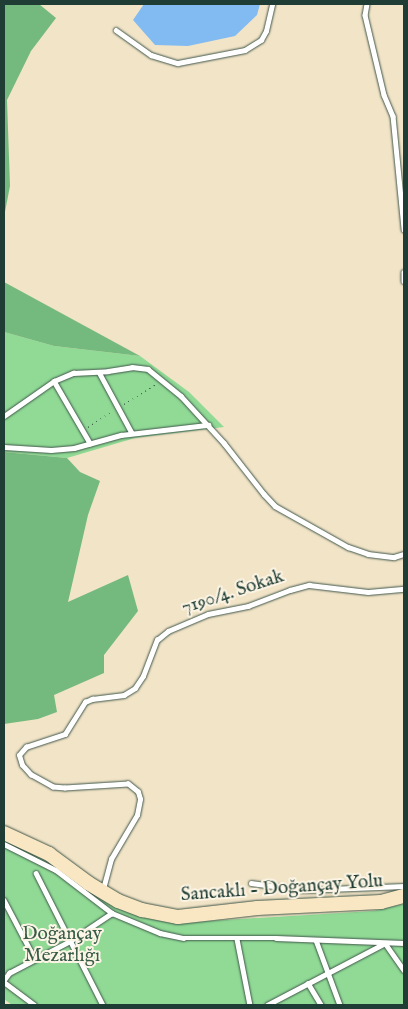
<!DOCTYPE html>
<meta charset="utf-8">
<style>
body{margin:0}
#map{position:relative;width:408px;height:1009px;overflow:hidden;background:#f2e4c7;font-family:"IM FELL English",serif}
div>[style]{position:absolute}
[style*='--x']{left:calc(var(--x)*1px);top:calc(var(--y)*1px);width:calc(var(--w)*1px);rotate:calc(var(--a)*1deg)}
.green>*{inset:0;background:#90da95}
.forest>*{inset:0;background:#74ba7e}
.water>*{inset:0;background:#81bbf2}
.path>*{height:1px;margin-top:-0.5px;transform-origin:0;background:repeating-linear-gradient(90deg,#3f564a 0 1px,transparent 0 5px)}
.roads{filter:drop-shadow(0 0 1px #3f564a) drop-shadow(0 0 1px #3f564a)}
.lane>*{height:4.5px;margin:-2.25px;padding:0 2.25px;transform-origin:2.25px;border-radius:2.25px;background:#fff}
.secondary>*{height:14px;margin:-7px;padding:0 7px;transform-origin:7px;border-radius:7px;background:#f9e7c3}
span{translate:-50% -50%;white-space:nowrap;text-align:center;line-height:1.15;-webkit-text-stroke:4px #fcf5e5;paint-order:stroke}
.street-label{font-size:19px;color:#1f3d34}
.park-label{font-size:19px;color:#365c47}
.frame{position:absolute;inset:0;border:5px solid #1f3d34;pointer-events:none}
</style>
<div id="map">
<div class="green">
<i style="clip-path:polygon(4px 332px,54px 346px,140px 356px,189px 392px,224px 427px,135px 438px,67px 458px,4px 452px)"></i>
<i style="clip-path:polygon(4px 840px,53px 862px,97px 897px,130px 912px,175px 923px,373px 911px,404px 904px,404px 1005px,12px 1005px,4px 999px)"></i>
</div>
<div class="forest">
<i style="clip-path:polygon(4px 4px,39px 4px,56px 18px,31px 51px,7px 100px,10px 186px,4px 217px)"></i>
<i style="clip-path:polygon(4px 282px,140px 356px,54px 346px,4px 332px)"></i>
<i style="clip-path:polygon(4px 452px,67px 458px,80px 472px,100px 481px,88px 515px,68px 602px,128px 575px,138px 611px,104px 655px,104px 673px,54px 695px,57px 712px,38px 719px,4px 724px)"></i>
</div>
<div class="water">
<i style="clip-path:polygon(144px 4px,260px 4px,257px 15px,235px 36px,188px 46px,155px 45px,133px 20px)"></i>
</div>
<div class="path">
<i style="--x:124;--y:404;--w:39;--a:-32"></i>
<i style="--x:88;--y:427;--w:29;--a:-34"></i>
</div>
<div class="roads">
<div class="lane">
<i style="--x:367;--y:4;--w:11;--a:100"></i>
<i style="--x:365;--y:15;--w:82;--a:76.6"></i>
<i style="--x:384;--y:95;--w:23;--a:67"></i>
<i style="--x:393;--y:116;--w:114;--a:84.4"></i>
<i style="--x:116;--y:30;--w:43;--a:35.5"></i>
<i style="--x:151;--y:55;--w:28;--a:17"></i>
<i style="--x:178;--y:63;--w:68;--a:-11"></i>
<i style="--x:245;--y:50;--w:19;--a:-32"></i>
<i style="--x:261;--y:40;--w:10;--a:-61"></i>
<i style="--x:266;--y:31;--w:28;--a:-77"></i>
<i style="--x:404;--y:272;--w:9;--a:90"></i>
<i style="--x:99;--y:372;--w:69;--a:61.6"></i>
<i style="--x:54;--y:381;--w:72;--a:59.9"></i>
<i style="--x:4;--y:416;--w:61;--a:-35"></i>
<i style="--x:54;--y:381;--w:21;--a:-23"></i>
<i style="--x:73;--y:373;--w:35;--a:-3"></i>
<i style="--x:108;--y:371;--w:24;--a:-9"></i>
<i style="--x:132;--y:367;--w:16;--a:7"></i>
<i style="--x:148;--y:369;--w:43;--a:39.3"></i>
<i style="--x:181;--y:396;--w:64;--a:47.5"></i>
<i style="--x:224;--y:443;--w:65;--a:51.9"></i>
<i style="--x:264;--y:494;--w:16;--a:47"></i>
<i style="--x:275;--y:506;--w:84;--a:29.3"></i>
<i style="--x:348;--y:547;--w:21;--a:19"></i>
<i style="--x:368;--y:554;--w:26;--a:7"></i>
<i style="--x:394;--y:557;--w:10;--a:-17"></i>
<i style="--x:4;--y:447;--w:47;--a:3.7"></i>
<i style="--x:51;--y:450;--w:23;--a:-5"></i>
<i style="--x:74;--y:448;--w:49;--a:-15.5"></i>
<i style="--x:121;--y:435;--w:88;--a:-6.6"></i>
<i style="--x:4;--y:844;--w:58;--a:26.6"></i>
<i style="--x:56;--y:870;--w:71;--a:37.5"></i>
<i style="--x:112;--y:913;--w:52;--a:22.6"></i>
<i style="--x:160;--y:933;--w:24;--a:12"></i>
<i style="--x:183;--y:938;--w:93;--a:0"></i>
<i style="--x:276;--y:938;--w:128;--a:2.2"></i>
<i style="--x:36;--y:873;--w:148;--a:63.1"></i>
<i style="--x:251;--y:883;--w:52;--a:7.7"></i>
<i style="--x:303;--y:890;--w:101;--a:-2.3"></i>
<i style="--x:103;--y:889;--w:31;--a:-75"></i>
<i style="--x:111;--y:859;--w:51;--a:-59.4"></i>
<i style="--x:137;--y:815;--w:16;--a:-79"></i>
<i style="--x:140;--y:799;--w:7;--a:-106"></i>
<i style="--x:138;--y:792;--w:13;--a:-141"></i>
<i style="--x:128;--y:784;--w:63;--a:176.4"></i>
<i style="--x:65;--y:788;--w:12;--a:-175"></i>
<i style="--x:53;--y:787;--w:25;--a:-151"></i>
<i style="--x:31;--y:775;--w:13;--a:-132"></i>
<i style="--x:22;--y:765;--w:10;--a:-107"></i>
<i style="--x:19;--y:755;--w:11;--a:-49"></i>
<i style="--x:26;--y:747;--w:41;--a:-18.4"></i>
<i style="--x:65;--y:734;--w:38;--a:-58"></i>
<i style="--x:85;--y:702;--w:8;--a:-23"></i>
<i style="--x:92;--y:699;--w:32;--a:-7"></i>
<i style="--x:124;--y:695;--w:13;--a:-32"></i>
<i style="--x:135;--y:688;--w:14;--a:-56"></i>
<i style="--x:143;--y:676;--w:39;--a:-69"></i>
<i style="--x:157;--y:640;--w:14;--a:-39"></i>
<i style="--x:168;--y:631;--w:43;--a:-23"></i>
<i style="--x:208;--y:614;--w:41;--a:-11.3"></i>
<i style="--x:248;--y:606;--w:45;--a:-20.9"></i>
<i style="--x:290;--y:590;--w:20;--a:-15"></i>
<i style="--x:309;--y:585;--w:59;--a:6.8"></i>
<i style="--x:368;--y:592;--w:36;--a:-5"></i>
<i style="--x:4;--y:900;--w:67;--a:62.3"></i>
<i style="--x:237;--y:939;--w:67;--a:78.9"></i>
<i style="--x:316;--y:940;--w:69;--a:69.7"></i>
<i style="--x:4;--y:980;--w:9;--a:-54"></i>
<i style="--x:9;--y:973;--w:69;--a:-27.7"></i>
<i style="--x:70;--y:941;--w:50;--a:-33.7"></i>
<i style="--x:4;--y:982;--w:38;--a:37"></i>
<i style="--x:308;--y:983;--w:26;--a:59"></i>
<i style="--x:267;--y:1005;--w:133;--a:-27.7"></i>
<i style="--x:385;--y:943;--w:33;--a:55"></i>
</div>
<div class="secondary">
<i style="--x:4;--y:833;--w:50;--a:25"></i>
<i style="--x:49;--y:854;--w:49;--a:36.6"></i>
<i style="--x:88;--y:883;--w:35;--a:31"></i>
<i style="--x:118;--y:901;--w:26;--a:21"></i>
<i style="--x:142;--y:910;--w:37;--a:11"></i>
<i style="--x:178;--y:917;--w:80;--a:-6.5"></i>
<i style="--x:257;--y:908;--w:124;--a:-2.8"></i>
<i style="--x:381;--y:902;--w:24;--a:-15"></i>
</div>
</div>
<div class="street-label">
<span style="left:233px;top:593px;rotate:-18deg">7190/4. Sokak</span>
<span style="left:282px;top:889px;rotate:-4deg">Sancaklı - Doğançay Yolu</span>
</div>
<div class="park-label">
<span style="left:62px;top:946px">Doğançay<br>Mezarlığı</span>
</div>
<div class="frame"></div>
</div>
